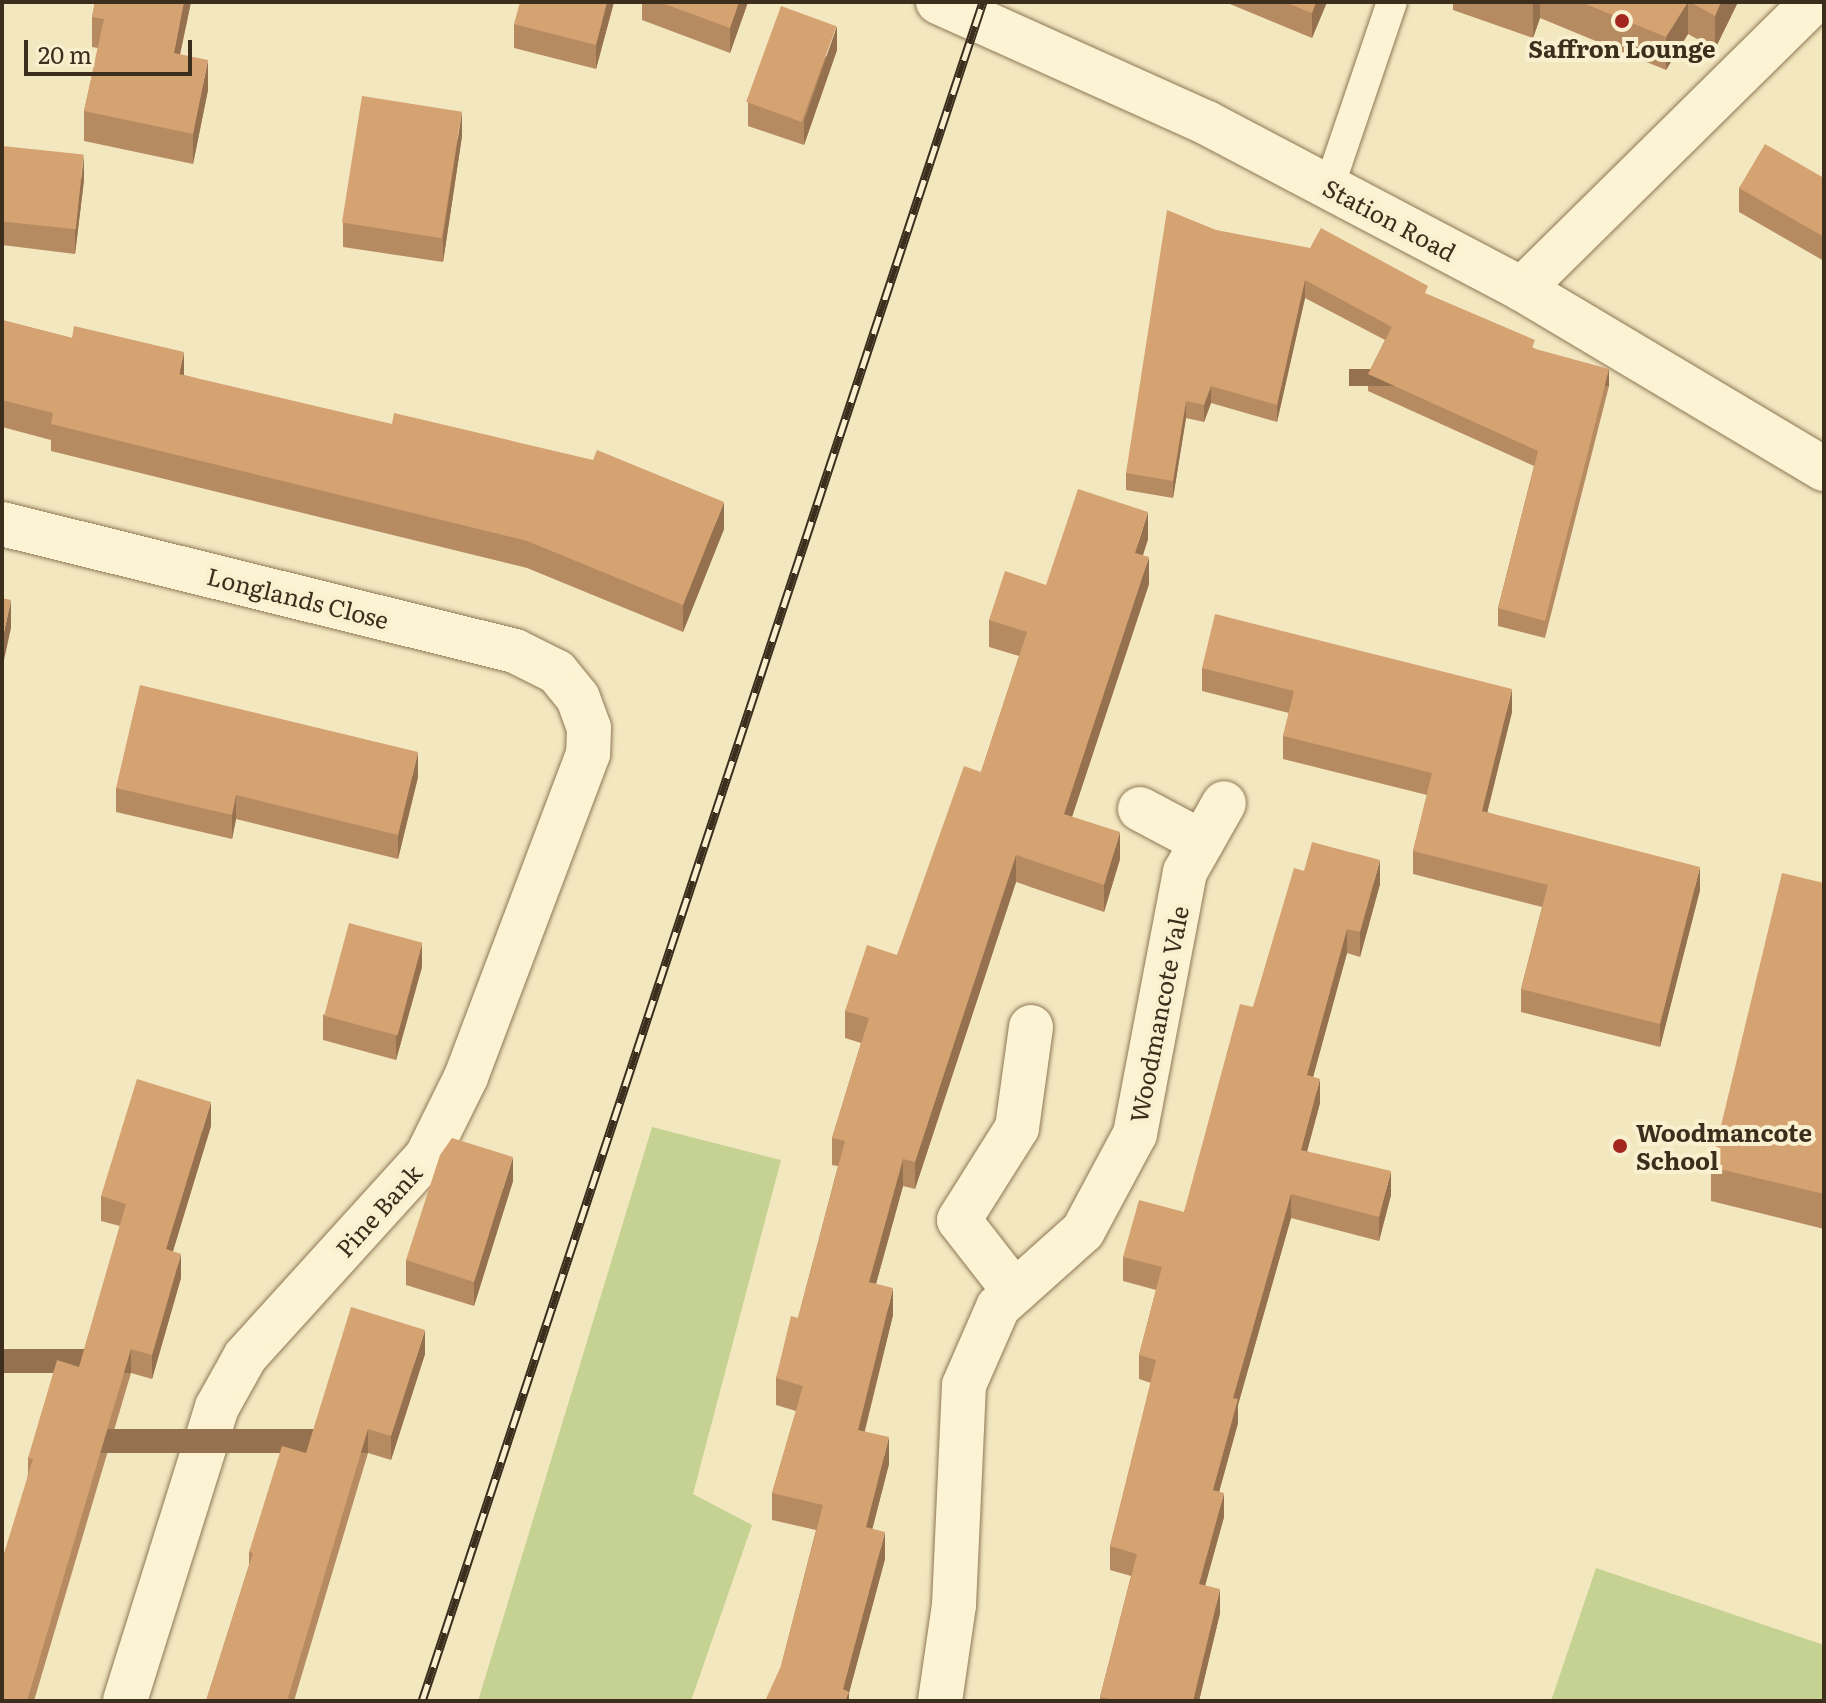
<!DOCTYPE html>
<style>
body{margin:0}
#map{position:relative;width:1826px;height:1703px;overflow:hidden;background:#f3e7c0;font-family:Literata,serif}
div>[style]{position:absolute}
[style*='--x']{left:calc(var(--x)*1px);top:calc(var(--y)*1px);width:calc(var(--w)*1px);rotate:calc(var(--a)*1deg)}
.green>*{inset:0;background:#c6d292}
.roads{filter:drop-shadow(0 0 2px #8e7855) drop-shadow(0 0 2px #8e7855)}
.lane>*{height:30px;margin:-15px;padding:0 15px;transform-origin:15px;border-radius:15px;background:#fcf3d4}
.street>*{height:44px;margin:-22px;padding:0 22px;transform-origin:22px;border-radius:22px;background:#fcf3d4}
.secondary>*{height:44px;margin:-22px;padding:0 22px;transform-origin:22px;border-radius:22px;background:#fcf3d4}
.rail>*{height:9px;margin-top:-4.5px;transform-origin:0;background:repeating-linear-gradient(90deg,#f9f0d0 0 18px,#3c2e1c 0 36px);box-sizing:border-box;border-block:2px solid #3c2e1c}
.wall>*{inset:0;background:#b78b61}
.shaded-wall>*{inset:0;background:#95714f;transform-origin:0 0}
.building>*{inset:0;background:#d5a271;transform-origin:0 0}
.dots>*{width:22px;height:22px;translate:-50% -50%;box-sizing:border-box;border:4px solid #f9f0d0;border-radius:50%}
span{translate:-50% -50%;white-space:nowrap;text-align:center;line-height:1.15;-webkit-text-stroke:8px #f9f0d0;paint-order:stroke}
.poi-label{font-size:24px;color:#3c2e1c;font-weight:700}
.left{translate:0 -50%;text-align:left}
.street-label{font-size:24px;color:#3c2e1c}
.frame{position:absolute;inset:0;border:4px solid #3c2e1c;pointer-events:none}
.scale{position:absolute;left:24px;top:40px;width:168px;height:36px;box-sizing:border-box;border:4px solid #3c2e1c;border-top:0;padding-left:10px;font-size:24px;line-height:28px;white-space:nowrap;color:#3c2e1c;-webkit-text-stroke:6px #f9f0d0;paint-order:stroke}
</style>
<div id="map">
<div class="green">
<i style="clip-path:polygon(652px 1127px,781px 1160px,693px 1494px,752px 1525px,691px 1701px,478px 1701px)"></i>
<i style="clip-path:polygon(1596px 1568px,1824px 1645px,1824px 1701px,1551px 1701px)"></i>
</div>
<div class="roads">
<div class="lane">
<i style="--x:1329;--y:187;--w:195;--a:-71.2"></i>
</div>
<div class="street">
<i style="--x:1522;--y:289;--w:409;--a:-44.6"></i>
<i style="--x:2;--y:524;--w:528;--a:13.9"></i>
<i style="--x:515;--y:651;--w:47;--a:26.6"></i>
<i style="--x:557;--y:672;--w:33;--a:51"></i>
<i style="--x:578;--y:698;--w:32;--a:70"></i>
<i style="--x:589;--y:728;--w:26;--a:92"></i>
<i style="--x:588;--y:754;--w:345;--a:110.7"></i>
<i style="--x:466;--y:1077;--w:88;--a:116.3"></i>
<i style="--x:427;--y:1156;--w:271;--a:132.2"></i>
<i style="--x:245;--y:1357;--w:57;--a:119.2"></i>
<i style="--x:217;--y:1407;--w:308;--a:107.4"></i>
<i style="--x:1140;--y:809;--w:70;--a:28"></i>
<i style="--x:1015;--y:1292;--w:91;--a:-127.9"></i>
<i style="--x:959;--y:1220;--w:109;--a:-57.8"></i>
<i style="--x:1017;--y:1128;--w:102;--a:-82.1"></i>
<i style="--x:940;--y:1701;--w:97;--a:-81.7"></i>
<i style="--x:954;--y:1605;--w:220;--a:-87.4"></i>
<i style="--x:964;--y:1385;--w:85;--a:-66.4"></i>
<i style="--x:998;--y:1307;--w:114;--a:-41.8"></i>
<i style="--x:1083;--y:1231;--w:110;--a:-61.8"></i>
<i style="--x:1135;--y:1134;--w:267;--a:-79.2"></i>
<i style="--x:1185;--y:872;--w:79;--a:-60.5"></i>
</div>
<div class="secondary">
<i style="--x:938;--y:2;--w:295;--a:24.2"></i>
<i style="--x:1207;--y:123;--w:356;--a:27.8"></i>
<i style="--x:1522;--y:289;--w:352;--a:30.8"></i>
</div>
</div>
<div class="rail">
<i style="--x:422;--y:1701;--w:1789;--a:-71.73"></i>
</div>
<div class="wall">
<i style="clip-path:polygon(95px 2px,191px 2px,180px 54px,208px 90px,193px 164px,84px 141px,84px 111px,98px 48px,92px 47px,92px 17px)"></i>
<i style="clip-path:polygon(614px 2px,596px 69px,514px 48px,514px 24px)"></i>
<i style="clip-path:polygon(642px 2px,748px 2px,730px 53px,642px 20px)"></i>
<i style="clip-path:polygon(1225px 2px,1327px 2px,1312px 38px)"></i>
<i style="clip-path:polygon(1453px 2px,1738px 2px,1715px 49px,1688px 34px,1666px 70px,1540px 18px,1533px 38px,1453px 10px)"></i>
<i style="clip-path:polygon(837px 50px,804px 145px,748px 126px,748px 102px)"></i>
<i style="clip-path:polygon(462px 136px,443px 262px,343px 247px,343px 223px)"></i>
<i style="clip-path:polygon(2px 146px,84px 180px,75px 254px,2px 245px)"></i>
<i style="clip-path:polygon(1824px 178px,1824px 261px,1739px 212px,1739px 188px)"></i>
<i style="clip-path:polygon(1216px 230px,1428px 295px,1609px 386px,1545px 638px,1498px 626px,1498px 608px,1534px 466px,1368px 391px,1368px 374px,1385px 340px,1305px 298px,1277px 422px,1211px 403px,1204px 422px,1186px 418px,1173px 498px,1126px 490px,1126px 473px)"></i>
<i style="clip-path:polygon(2px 320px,72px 338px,184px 375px,724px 529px,683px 632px,527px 568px,51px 451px,51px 440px,2px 427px)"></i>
<i style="clip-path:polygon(1148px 539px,1143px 555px,1149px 584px,1072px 817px,1120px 859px,1104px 912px,1016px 882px,915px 1189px,903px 1186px,876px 1284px,893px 1315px,865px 1431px,889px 1464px,872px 1529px,885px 1559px,849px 1693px,849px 1701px,781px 1666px,816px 1530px,772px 1520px,772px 1493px,796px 1411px,776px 1405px,776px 1378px,798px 1318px,838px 1166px,832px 1165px,832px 1138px,861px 1043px,845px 1038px,845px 1011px,897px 955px,981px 772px,1019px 656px,989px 647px,989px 620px,1046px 585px)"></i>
<i style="clip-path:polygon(1202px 668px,1512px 712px,1487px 812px,1700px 890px,1660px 1047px,1521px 1012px,1521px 989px,1542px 907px,1413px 874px,1413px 851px,1427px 795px,1283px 759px,1283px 736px,1289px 713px,1202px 691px)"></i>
<i style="clip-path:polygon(418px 777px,398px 859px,236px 819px,232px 839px,116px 812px,116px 788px)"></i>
<i style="clip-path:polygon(1304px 871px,1380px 884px,1360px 957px,1347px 953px,1313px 1077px,1320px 1103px,1307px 1151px,1391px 1195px,1379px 1241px,1291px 1218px,1238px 1405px,1238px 1423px,1219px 1492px,1224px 1517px,1205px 1585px,1220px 1613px,1199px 1701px,1100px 1701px,1100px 1697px,1131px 1576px,1110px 1570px,1110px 1546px,1151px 1383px,1139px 1379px,1139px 1355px,1156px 1290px,1123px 1281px,1123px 1257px,1184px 1212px,1253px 1007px)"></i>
<i style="clip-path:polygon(1824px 883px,1824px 1229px,1711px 1201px,1711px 1167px)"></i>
<i style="clip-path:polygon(422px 967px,396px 1060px,323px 1040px,323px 1015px)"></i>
<i style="clip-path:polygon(211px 1126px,173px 1251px,181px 1278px,152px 1379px,131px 1373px,34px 1701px,2px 1701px,28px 1473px,28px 1458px,79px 1367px,120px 1226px,101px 1221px,101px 1196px)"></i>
<i style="clip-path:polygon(513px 1181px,474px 1306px,406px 1285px,406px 1260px)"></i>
<i style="clip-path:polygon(425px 1354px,391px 1460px,368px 1453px,294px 1701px,206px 1701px,249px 1565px,249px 1552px,306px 1453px)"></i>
</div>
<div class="shaded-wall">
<i style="clip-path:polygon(184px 2px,191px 2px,174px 83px,174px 53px)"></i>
<i style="clip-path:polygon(607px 2px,614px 2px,596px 69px,596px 45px)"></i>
<i style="clip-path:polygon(739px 2px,748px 2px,730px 53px,730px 28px)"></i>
<i style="clip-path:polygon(1316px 2px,1327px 2px,1312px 38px,1312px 13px)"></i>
<i style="clip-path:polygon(1534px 2px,1540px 2px,1540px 18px,1533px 38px,1533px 5px)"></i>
<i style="clip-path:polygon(1688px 2px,1688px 34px,1666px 70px,1666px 37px)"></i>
<i style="clip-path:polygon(1721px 2px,1738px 2px,1715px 49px,1715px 16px)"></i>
<i style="clip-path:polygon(837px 26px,837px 50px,804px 145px,804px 121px)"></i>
<i style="clip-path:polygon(208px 60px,208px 90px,193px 164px,193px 134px)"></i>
<i style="clip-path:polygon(462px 111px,462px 136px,443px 262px,443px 237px)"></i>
<i style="clip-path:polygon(84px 155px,84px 180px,75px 254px,75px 230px)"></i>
<i style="clip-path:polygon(1305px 280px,1305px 298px,1277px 422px,1277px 405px)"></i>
<i style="clip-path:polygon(184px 352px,184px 379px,179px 374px)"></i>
<i style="left:1609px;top:369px;width:17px;height:260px;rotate:90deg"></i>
<i style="clip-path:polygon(1211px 386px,1211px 403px,1204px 422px,1204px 405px)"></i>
<i style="clip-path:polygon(1186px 401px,1186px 418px,1173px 498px,1173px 481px)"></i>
<i style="clip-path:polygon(724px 502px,724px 529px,683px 632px,683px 605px)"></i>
<i style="clip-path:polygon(1148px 512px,1148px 539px,1135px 580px,1135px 553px)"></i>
<i style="clip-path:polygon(1149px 557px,1149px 584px,1064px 841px,1064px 814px)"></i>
<i style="clip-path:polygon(11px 600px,11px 628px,2px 669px,2px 641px)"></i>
<i style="clip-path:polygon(1512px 689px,1512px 712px,1482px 834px,1482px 811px)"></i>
<i style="clip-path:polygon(418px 752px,418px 777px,398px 859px,398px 835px)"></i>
<i style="clip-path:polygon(236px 795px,236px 819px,232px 839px,232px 815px)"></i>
<i style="clip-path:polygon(1120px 832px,1120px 859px,1104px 912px,1104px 885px)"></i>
<i style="clip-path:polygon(1016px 855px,1016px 882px,915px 1189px,915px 1162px)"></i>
<i style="clip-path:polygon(1380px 860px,1380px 884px,1360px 957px,1360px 932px)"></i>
<i style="clip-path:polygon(1700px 867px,1700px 890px,1660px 1047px,1660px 1024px)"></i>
<i style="clip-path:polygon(1347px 929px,1347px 953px,1307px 1099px,1307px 1075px)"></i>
<i style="clip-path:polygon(422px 943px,422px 967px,396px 1060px,396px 1036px)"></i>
<i style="clip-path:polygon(1320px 1079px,1320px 1103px,1301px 1174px,1301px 1150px)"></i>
<i style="clip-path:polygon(211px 1102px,211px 1126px,166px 1274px,166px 1249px)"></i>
<i style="clip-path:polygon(513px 1157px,513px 1181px,474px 1306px,474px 1282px)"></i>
<i style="clip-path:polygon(903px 1159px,903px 1186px,869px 1309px,869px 1282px)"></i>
<i style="clip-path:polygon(1391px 1171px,1391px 1195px,1379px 1241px,1379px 1217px)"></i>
<i style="clip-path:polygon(1291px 1194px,1291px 1218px,1238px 1405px,1238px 1423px,1213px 1514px,1213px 1490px,1233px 1398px)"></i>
<i style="clip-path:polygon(181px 1254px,181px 1278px,152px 1379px,152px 1355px)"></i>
<i style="clip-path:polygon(893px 1288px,893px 1315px,858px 1457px,858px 1430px)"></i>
<i style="clip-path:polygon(425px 1330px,425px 1354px,391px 1460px,391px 1436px)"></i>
<i style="left:131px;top:1349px;width:24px;height:367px;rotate:90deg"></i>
<i style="left:368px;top:1429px;width:24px;height:284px;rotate:90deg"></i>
<i style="clip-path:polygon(889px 1437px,889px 1464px,866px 1554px,866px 1527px)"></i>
<i style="clip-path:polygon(1224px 1493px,1224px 1517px,1199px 1608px,1199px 1584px)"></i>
<i style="clip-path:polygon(885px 1532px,885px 1559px,849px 1693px,849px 1701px,843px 1701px,843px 1689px)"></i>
<i style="clip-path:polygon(1220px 1589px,1220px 1613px,1199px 1701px,1193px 1701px)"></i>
</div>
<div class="building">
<i style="clip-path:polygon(95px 2px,184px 2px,174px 53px,208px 60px,193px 134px,84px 111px,104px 19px,92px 17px)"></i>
<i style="clip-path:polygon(520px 2px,607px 2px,596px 45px,514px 24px)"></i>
<i style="clip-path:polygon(659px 2px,739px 2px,730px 28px)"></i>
<i style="clip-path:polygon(1284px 2px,1316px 2px,1312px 13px)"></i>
<i style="clip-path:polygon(1581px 2px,1688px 2px,1666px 37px)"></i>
<i style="clip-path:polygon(1690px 2px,1721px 2px,1715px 16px)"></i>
<i style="left:781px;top:6px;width:59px;height:102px;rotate:20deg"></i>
<i style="left:362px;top:96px;width:101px;height:128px;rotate:9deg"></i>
<i style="clip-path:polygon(1765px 144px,1824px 178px,1824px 237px,1739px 188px)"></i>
<i style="left:2px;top:146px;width:82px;height:75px;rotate:6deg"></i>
<i style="clip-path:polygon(1167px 210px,1216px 230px,1310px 248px,1321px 228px,1428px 286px,1425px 293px,1535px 340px,1532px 348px,1609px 369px,1545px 621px,1498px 608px,1538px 451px,1368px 374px,1392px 327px,1305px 280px,1277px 405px,1211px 386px,1204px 405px,1186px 401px,1173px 481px,1126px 473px)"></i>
<i style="clip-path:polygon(2px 320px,72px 338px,74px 326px,184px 352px,179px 374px,392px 424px,394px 413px,593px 460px,597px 450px,724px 502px,683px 605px,527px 541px,51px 424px,53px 413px,2px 400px)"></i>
<i style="clip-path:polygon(1078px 489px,1148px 512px,1135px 553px,1149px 557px,1064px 814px,1120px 832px,1104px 885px,1016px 855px,915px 1162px,903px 1159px,869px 1282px,893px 1288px,858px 1430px,889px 1437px,866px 1527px,885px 1532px,843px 1689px,849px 1692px,845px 1701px,765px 1701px,781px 1666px,823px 1505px,772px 1493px,803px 1386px,776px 1378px,791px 1316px,798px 1318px,845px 1141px,832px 1138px,869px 1018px,845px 1011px,867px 945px,897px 955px,964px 766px,981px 772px,1027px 632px,989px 620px,1005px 571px,1046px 585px)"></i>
<i style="clip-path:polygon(2px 598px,11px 600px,2px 641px)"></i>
<i style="clip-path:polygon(1215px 614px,1512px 689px,1482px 811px,1700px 867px,1660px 1024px,1521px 989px,1548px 885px,1413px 851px,1432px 773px,1283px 736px,1294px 691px,1202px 668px)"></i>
<i style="clip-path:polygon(140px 685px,418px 752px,398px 835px,236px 795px,232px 815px,116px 788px)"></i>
<i style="clip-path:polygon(1312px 842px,1380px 860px,1360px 932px,1347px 929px,1307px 1075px,1320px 1079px,1301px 1150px,1391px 1171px,1379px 1217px,1291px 1194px,1233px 1398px,1238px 1399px,1213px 1490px,1224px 1493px,1199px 1584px,1220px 1589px,1193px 1701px,1119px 1701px,1100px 1697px,1137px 1554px,1110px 1546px,1156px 1360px,1139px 1355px,1162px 1267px,1123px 1257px,1139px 1200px,1184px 1212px,1240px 1004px,1253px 1007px,1294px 868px,1304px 871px)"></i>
<i style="clip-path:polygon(1782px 873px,1824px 883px,1824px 1194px,1711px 1167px)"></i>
<i style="left:349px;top:923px;width:76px;height:96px;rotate:15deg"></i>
<i style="clip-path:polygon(137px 1079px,211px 1102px,166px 1249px,181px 1254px,152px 1355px,131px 1349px,27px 1701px,2px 1701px,2px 1560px,33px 1459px,28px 1458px,57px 1360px,79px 1367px,126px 1204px,101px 1196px)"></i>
<i style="clip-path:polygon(452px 1138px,513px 1157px,474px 1282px,406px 1260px,440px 1155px)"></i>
<i style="clip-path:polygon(351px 1307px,425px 1330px,391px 1436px,368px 1429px,287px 1701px,206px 1701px,253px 1553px,249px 1552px,282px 1446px,306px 1453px)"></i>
</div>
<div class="dots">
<i style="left:1622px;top:21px;background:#a4271f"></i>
<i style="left:1620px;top:1146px;background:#a4271f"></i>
</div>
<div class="poi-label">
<span style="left:1622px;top:48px">Saffron Lounge</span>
<span class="left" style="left:1636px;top:1146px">Woodmancote<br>School</span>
</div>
<div class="street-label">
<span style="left:1390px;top:219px;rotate:28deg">Station Road</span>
<span style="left:298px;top:597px;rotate:14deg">Longlands Close</span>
<span style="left:1158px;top:1014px;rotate:-79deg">Woodmancote Vale</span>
<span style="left:378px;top:1210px;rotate:-48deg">Pine Bank</span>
</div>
<div class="frame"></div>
<div class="scale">20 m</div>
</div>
